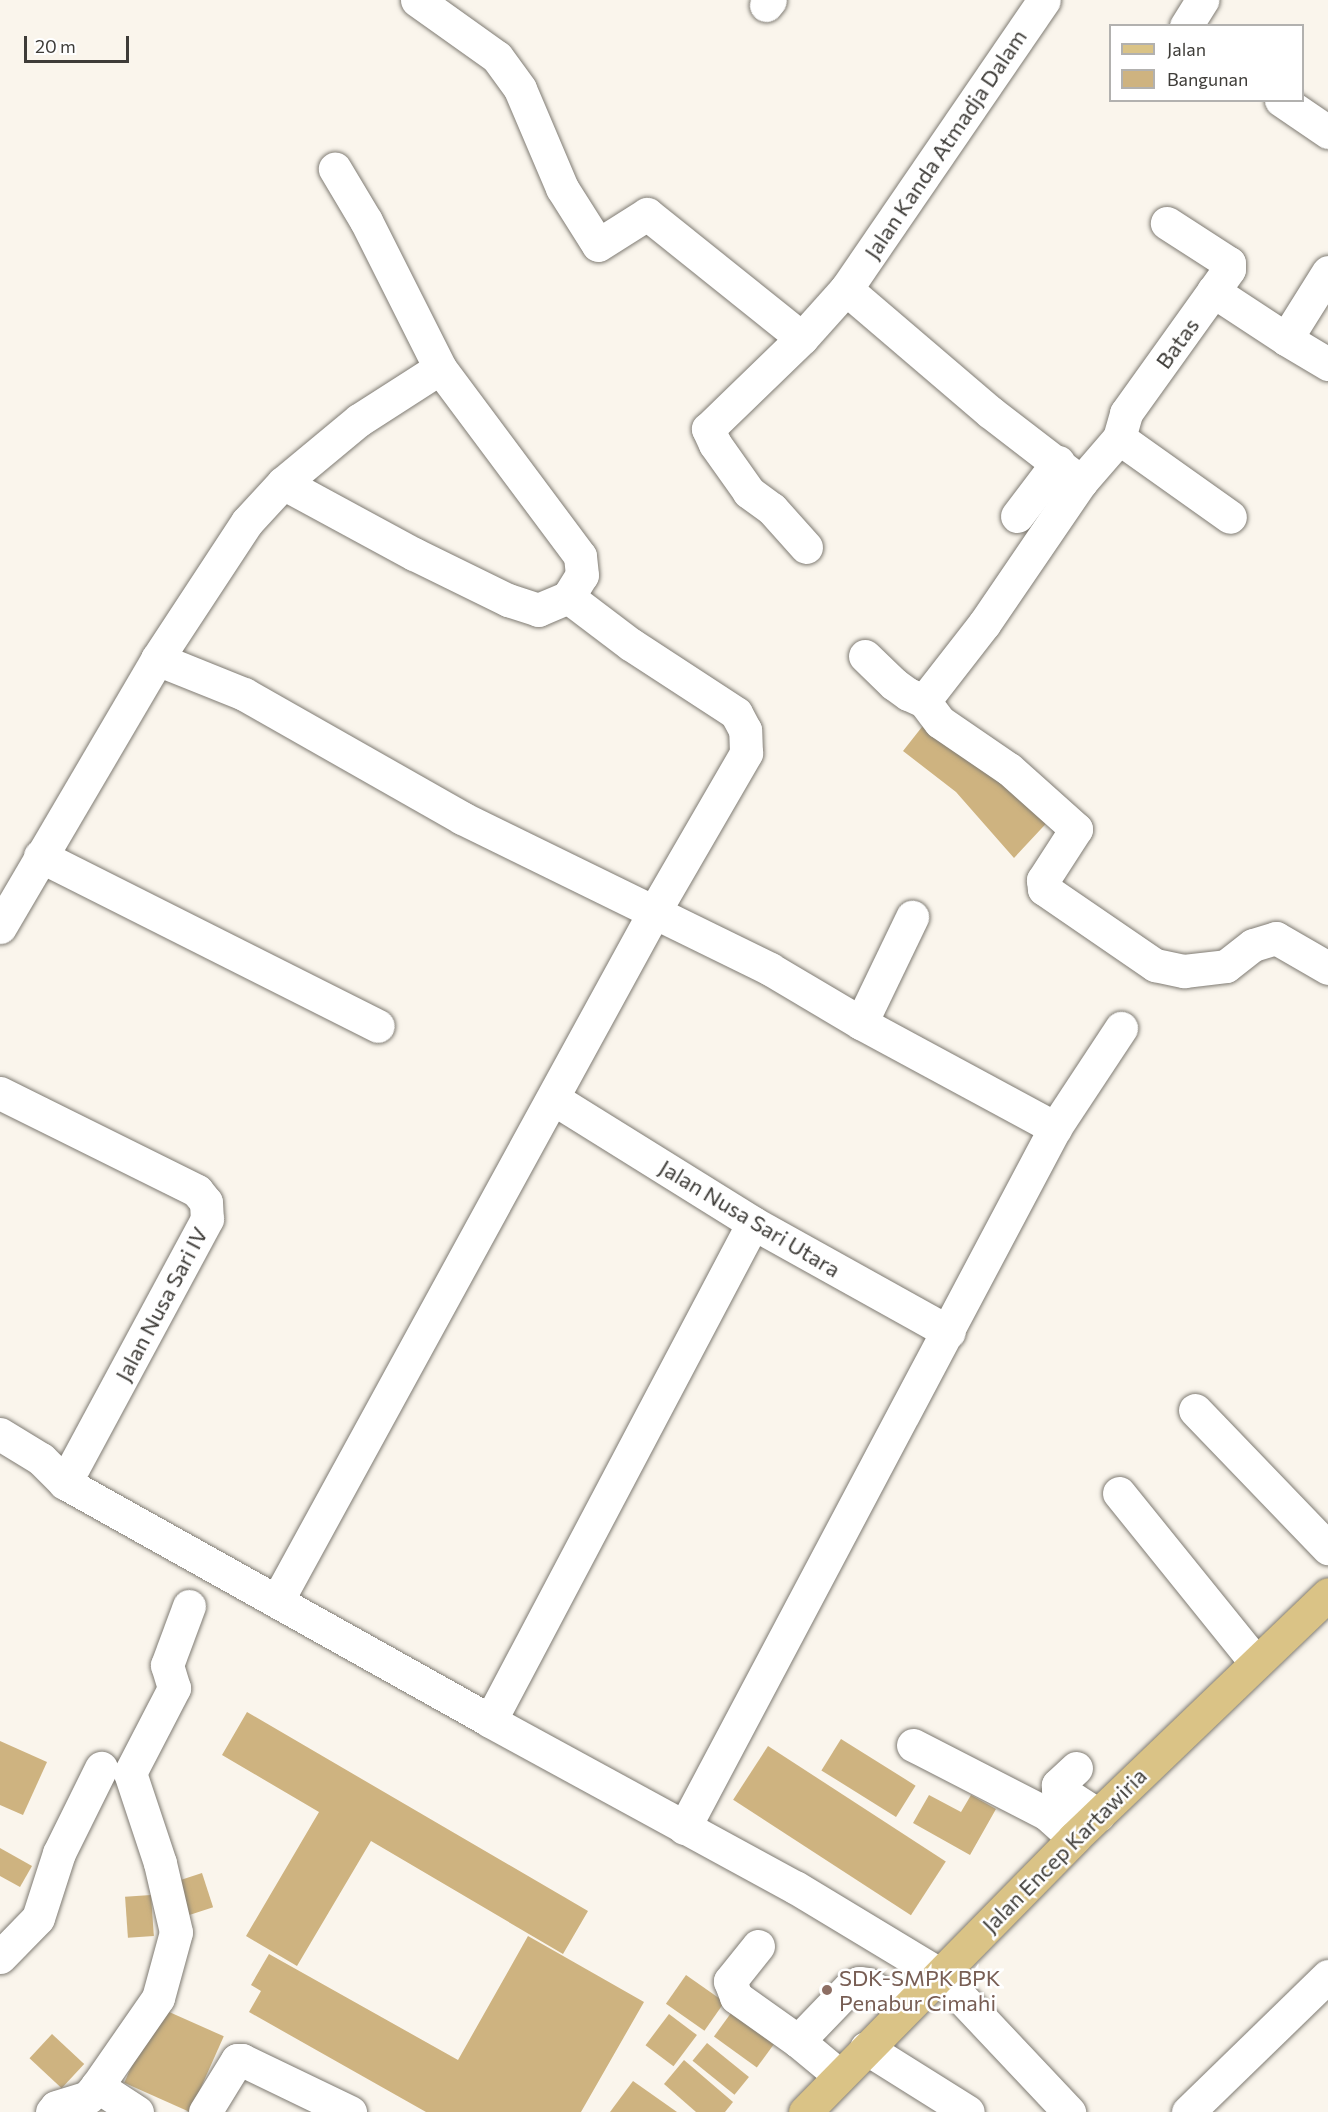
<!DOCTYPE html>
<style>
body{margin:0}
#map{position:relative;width:1328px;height:2112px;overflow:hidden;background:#faf5ec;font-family:Commissioner,sans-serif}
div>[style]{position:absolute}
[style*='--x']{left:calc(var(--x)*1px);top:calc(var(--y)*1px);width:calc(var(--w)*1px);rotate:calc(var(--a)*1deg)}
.building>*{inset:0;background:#ceb380;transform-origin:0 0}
.roads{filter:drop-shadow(0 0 2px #7f7b73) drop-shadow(0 0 2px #7f7b73)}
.minor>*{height:33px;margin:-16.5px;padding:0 16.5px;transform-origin:16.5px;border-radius:16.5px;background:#fff}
.major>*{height:33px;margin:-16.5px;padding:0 16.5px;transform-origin:16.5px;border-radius:16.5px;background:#dac386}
.dots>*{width:16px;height:16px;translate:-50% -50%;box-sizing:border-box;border:3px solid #fff;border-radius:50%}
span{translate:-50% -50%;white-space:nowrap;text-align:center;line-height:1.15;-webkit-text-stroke:5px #fff;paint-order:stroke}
.street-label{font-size:22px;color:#3e3c38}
.education-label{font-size:22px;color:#785e54}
.left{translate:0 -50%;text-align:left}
.legend{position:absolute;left:1109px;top:24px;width:195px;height:78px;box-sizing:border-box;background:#fff;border:2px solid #b2b1af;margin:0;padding:8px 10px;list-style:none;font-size:18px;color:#3e3c38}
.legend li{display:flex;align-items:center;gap:12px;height:30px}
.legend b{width:30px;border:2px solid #b2b1af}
.scale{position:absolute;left:24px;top:36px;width:105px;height:27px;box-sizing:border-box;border:3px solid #3e3c38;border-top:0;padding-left:8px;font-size:18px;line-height:21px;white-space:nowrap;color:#3e3c38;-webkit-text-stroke:4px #fff;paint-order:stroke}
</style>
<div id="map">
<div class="building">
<i style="clip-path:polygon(929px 718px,1055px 814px,1014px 858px,956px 792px,903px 751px)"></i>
<i style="clip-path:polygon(247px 1712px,588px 1911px,563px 1954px,371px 1841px,297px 1966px,246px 1936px,319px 1812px,222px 1755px)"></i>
<i style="left:841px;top:1739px;width:88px;height:37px;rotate:32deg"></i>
<i style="clip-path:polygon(0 1741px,47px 1762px,23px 1815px,0 1805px)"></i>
<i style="left:768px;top:1746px;width:212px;height:64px;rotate:33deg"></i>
<i style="clip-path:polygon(929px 1795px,961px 1812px,971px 1795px,996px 1809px,970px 1855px,913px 1823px)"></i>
<i style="clip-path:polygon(0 1848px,32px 1866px,20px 1887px,0 1876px)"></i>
<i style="left:202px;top:1873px;width:36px;height:33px;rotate:72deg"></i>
<i style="left:151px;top:1895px;width:41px;height:26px;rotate:86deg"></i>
<i style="clip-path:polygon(528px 1936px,644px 2002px,581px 2112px,426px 2112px,249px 2012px,261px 1991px,251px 1985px,269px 1954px,458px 2060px)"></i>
<i style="left:686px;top:1975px;width:47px;height:35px;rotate:35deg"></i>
<i style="left:158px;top:2007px;width:72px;height:83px;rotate:24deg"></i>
<i style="left:731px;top:2013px;width:53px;height:29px;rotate:36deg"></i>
<i style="left:669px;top:2014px;width:35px;height:39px;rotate:37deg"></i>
<i style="left:52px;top:2034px;width:44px;height:33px;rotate:43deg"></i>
<i style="left:707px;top:2043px;width:54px;height:23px;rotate:39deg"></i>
<i style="clip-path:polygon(684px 2060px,733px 2102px,725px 2112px,696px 2112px,664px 2084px)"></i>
<i style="clip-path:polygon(633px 2081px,677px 2112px,610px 2112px)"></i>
</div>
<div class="roads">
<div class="minor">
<i style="--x:417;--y:0;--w:98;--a:35.5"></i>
<i style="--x:497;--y:57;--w:39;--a:54"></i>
<i style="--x:520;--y:89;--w:108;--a:67"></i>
<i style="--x:562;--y:188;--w:67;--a:57.7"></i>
<i style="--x:598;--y:245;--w:58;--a:-32.3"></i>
<i style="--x:647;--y:214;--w:198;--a:38.7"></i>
<i style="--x:766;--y:5;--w:6;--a:-51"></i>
<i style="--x:1186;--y:26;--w:31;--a:-58"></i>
<i style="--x:1281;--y:100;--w:57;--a:34.2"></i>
<i style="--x:846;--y:289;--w:189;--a:40.5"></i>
<i style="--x:990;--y:412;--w:115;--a:37.6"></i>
<i style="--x:1213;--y:291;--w:87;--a:33.3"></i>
<i style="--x:1286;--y:339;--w:79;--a:-57.9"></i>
<i style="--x:1286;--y:339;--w:49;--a:30.8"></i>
<i style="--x:1119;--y:438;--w:136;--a:35.4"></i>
<i style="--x:283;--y:483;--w:149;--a:28.5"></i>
<i style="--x:414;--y:554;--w:105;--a:26.1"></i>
<i style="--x:508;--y:600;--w:32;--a:18"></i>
<i style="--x:538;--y:610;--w:33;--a:-23"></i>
<i style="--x:568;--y:597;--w:26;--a:-58"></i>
<i style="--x:582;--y:575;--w:19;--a:-96"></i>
<i style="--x:580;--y:556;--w:234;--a:-126.7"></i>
<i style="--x:440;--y:368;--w:165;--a:-116.7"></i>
<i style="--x:366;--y:221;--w:61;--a:-120.8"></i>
<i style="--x:1017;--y:516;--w:68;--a:-52.8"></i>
<i style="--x:806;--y:547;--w:51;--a:-131.8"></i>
<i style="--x:772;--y:509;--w:29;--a:-144"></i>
<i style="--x:749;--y:492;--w:59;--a:-125.3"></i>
<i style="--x:715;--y:444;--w:17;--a:-115"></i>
<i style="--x:708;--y:429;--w:131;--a:-44.1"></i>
<i style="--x:802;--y:338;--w:66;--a:-48.1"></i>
<i style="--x:846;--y:289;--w:350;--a:-55.6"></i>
<i style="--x:865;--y:656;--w:40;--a:44"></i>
<i style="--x:894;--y:684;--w:17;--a:36"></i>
<i style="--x:908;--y:694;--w:17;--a:24"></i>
<i style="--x:924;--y:701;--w:26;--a:53"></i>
<i style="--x:940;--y:722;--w:83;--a:34.3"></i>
<i style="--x:1009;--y:769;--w:90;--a:41.8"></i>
<i style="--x:1076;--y:829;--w:61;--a:122.9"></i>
<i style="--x:1043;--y:880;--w:9;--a:84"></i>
<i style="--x:1044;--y:889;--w:135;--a:34.4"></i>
<i style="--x:1155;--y:965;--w:30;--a:12"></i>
<i style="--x:1184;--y:971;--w:42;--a:-6.8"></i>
<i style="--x:1226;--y:966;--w:34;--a:-38"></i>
<i style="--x:1253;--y:945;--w:24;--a:-17"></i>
<i style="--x:1276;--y:938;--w:60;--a:30"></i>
<i style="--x:157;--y:659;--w:94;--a:21.9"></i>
<i style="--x:244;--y:694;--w:251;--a:29.6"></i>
<i style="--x:462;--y:818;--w:343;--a:26.1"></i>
<i style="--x:770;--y:969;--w:106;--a:30.7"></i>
<i style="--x:861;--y:1023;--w:221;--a:28.4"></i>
<i style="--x:924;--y:701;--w:98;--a:-52.1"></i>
<i style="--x:984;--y:624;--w:172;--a:-55.7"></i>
<i style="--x:1081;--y:482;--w:58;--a:-49.2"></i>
<i style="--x:1119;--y:438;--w:26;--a:-74"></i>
<i style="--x:1126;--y:413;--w:177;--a:-54.4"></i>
<i style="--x:1229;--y:269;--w:6;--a:-90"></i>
<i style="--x:1229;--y:263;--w:74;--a:-147.2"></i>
<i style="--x:40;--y:856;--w:378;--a:26.7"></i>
<i style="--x:0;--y:927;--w:311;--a:-59.6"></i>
<i style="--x:157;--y:659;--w:164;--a:-56.7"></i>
<i style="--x:247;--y:522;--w:53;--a:-47.3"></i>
<i style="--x:283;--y:483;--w:99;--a:-39.7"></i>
<i style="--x:359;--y:420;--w:96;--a:-32.7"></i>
<i style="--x:861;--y:1023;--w:118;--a:-64.3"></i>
<i style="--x:0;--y:1093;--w:220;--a:26.4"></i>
<i style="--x:197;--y:1191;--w:14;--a:51"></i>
<i style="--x:206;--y:1202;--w:17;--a:87"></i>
<i style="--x:207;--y:1219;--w:300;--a:118.3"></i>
<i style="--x:554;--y:1099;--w:234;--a:31.9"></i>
<i style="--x:753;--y:1223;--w:224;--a:29.1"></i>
<i style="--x:1195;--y:1410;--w:192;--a:46.1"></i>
<i style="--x:0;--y:1434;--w:48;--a:31.4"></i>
<i style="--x:41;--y:1459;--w:34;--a:45"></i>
<i style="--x:65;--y:1483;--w:487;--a:29.2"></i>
<i style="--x:490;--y:1721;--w:347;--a:28.6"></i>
<i style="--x:795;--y:1887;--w:168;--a:31.1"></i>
<i style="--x:939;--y:1974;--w:190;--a:46.7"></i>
<i style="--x:1119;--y:1493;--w:218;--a:51.1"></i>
<i style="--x:277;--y:1601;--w:785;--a:-61.31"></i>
<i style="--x:654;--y:912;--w:184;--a:-59.9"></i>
<i style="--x:746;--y:753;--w:23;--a:-92"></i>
<i style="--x:745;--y:730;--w:19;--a:-118"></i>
<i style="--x:736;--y:713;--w:126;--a:-146.9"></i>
<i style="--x:630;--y:644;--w:78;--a:-142.8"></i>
<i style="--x:490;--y:1721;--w:563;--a:-62.16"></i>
<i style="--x:913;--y:1745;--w:151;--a:27.2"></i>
<i style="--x:1047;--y:1814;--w:36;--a:42"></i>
<i style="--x:1076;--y:1768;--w:25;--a:137"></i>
<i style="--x:1058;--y:1785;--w:4;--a:90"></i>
<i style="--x:1058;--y:1789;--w:48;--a:33"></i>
<i style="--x:684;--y:1828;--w:792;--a:-62.08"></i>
<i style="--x:1055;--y:1128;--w:120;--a:-56.6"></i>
<i style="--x:758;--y:1946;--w:45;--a:128.7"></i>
<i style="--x:730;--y:1981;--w:17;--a:69"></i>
<i style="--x:736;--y:1997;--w:76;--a:35.4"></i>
<i style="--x:798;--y:2041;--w:53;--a:39.7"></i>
<i style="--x:0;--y:1957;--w:54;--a:-45.7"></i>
<i style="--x:38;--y:1918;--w:68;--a:-72.1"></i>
<i style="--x:59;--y:1853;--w:95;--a:-63.7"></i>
<i style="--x:798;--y:2041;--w:75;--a:-46.1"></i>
<i style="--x:850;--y:1987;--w:10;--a:-24"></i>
<i style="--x:859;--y:1983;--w:8;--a:7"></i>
<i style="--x:867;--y:1984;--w:45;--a:32.3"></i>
<i style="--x:866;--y:2048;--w:120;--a:32.1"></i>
<i style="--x:52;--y:2112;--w:6;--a:-51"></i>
<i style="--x:56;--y:2107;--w:34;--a:-17"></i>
<i style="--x:88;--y:2097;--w:14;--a:-51"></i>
<i style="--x:137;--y:2112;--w:48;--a:-147"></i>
<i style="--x:97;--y:2086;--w:107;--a:-55.3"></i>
<i style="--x:158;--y:1998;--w:68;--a:-74.7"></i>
<i style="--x:176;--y:1932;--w:71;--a:-103.1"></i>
<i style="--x:160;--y:1863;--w:95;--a:-108.4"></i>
<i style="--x:130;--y:1773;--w:96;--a:-62.6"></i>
<i style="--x:174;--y:1688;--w:24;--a:-107"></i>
<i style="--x:167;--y:1665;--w:63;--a:-69.6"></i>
<i style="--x:205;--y:2112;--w:61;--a:-58.4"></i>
<i style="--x:237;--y:2060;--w:5;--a:0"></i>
<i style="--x:242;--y:2060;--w:120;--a:25.7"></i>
<i style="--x:1188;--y:2112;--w:195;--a:-44.2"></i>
</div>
<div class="major">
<i style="--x:805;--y:2112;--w:384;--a:-45.5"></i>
<i style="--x:1074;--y:1838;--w:352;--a:-43.8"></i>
</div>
</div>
<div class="dots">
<i style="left:827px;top:1990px;background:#8d6e63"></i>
</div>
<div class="street-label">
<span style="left:945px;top:144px;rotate:-56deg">Jalan Kanda Atmadja Dalam</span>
<span style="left:1177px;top:343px;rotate:-54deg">Batas</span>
<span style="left:750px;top:1218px;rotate:31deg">Jalan Nusa Sari Utara</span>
<span style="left:161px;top:1304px;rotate:-62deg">Jalan Nusa Sari IV</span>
<span style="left:1064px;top:1850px;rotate:-45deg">Jalan Encep Kartawiria</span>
</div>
<div class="education-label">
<span class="left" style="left:839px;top:1990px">SDK-SMPK BPK<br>Penabur Cimahi</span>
</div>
<ul class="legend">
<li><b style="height:8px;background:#dac386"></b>Jalan</li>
<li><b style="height:16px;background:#ceb380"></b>Bangunan</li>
</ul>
<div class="scale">20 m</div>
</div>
